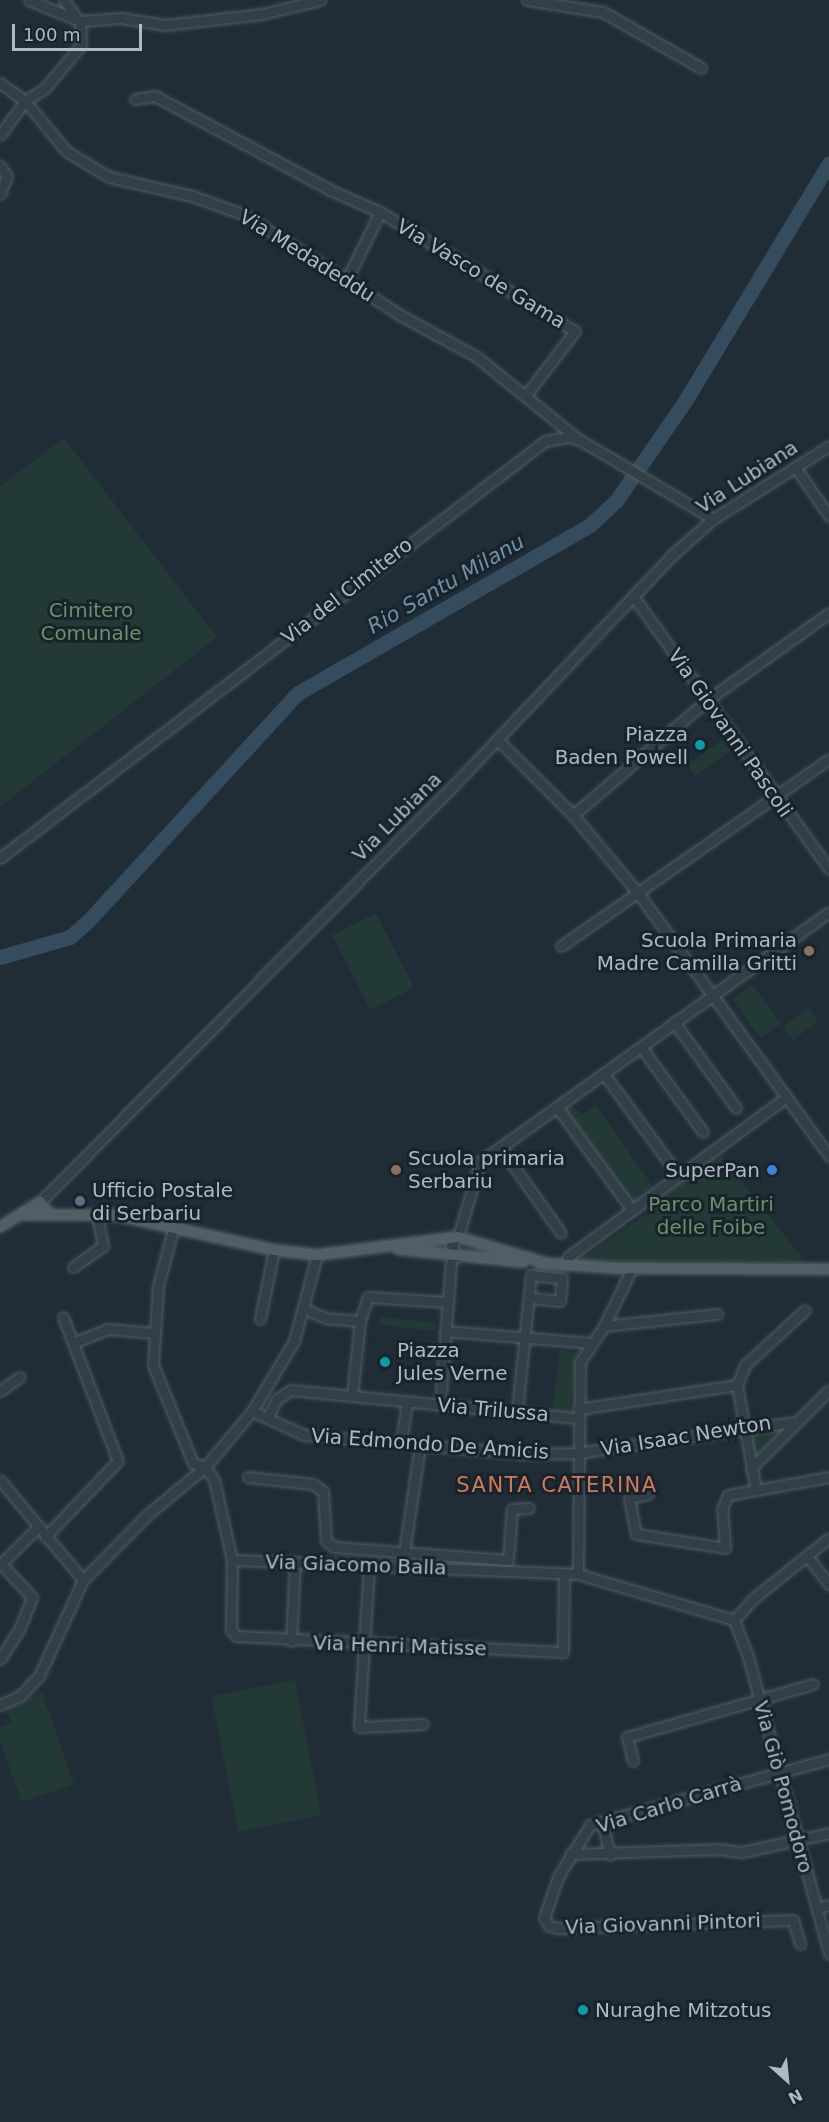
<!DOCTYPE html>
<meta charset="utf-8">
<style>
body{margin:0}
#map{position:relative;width:829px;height:2122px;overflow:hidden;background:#202d36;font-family:"DejaVu Sans",sans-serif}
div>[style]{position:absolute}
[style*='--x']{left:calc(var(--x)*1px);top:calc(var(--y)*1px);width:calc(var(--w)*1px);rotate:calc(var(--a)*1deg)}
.green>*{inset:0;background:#233936;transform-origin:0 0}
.river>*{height:15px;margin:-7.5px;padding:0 7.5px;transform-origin:7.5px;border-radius:7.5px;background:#344c5d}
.roads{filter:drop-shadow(0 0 2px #515c64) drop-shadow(0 0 2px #515c64)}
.minor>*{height:9px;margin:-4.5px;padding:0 4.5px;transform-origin:4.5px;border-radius:4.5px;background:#333f46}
.major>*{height:10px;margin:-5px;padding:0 5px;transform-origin:5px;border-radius:5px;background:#515e66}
.dots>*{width:16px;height:16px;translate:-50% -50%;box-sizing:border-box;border:3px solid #19232b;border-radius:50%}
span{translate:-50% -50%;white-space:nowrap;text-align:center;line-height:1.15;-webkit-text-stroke:6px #19232b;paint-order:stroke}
.street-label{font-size:20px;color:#adbac3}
.park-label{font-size:20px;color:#669368}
.poi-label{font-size:20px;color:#adbac3}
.right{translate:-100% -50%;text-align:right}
.left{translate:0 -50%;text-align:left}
.water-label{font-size:21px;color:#6f91a7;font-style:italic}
.neighbourhood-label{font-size:21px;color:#cf7a5c;letter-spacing:1.5px}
.north{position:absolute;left:757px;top:2050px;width:60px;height:60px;-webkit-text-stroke:4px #19232b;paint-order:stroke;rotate:153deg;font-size:16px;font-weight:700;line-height:24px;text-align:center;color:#adbac3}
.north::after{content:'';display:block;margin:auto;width:21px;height:27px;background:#adbac3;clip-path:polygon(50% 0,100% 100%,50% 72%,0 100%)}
.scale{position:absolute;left:12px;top:24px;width:130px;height:27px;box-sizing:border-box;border:3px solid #adbac3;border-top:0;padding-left:8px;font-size:18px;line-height:21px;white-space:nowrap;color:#adbac3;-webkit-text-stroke:4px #19232b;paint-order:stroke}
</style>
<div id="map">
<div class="green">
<i style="clip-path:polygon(64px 438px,217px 637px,0 807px,0 486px)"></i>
<i style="left:723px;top:739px;width:14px;height:44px;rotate:54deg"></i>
<i style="left:376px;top:913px;width:84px;height:49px;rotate:63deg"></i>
<i style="left:752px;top:984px;width:49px;height:25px;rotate:54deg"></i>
<i style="left:808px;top:1008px;width:17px;height:31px;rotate:54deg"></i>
<i style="clip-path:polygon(570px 1105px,583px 1114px,596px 1105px,654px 1188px,633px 1204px,565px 1110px)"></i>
<i style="clip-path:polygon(719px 1153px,806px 1262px,579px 1261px,648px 1213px,651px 1203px)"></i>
<i style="left:381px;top:1317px;width:56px;height:8px;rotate:6deg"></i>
<i style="left:560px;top:1350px;width:17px;height:62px;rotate:7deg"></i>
<i style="clip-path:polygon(783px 1427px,755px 1457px,750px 1432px)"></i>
<i style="left:295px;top:1680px;width:138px;height:85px;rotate:79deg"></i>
<i style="clip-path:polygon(42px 1693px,74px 1784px,22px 1802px,0 1741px,0 1727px,12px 1723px,6px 1706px)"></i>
</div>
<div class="river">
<i style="--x:0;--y:957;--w:73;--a:-15.9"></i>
<i style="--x:70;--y:937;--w:25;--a:-42"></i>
<i style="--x:89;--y:920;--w:309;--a:-47.4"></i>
<i style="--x:298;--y:693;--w:337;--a:-29.9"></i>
<i style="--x:590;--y:525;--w:35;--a:-43"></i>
<i style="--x:616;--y:501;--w:121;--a:-55.4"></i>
<i style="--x:685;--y:401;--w:278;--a:-58.8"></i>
</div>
<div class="roads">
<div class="minor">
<i style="--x:29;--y:0;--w:55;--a:22.4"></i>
<i style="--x:64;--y:0;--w:21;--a:55"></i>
<i style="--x:527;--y:0;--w:77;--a:9"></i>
<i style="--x:603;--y:12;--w:113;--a:29.7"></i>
<i style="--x:80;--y:21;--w:41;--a:-4.2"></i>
<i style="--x:121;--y:18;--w:45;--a:9"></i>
<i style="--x:165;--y:25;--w:98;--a:-6.5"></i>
<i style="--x:262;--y:14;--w:60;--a:-13.6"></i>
<i style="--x:0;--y:83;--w:31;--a:36"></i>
<i style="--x:25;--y:101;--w:65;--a:50.6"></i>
<i style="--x:66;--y:151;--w:50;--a:31.2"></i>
<i style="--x:109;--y:177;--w:85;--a:12.9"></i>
<i style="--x:192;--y:196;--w:56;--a:19.7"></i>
<i style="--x:245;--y:215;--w:184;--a:32.8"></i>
<i style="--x:400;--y:315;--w:88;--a:28.6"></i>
<i style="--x:477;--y:357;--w:130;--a:39.1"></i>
<i style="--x:135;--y:99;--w:20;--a:-9"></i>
<i style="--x:155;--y:96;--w:199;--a:28.2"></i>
<i style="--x:330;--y:190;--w:55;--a:23.7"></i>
<i style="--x:380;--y:212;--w:228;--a:31.4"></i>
<i style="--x:575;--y:331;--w:81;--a:127.4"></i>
<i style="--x:0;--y:135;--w:42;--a:-53.7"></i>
<i style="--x:25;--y:101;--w:24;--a:-33"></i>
<i style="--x:45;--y:88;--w:56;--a:-50.1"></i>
<i style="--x:81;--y:45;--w:24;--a:-92"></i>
<i style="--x:0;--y:166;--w:12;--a:55"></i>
<i style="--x:7;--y:176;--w:19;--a:111"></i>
<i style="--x:347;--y:279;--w:75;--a:-63.8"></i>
<i style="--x:795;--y:467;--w:60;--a:55.2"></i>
<i style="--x:633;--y:596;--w:336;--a:54.3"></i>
<i style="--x:498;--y:740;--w:106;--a:45"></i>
<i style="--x:573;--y:815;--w:102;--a:50.2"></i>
<i style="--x:638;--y:893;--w:325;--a:54"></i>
<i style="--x:573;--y:815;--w:175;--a:-40.6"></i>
<i style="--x:706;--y:701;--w:151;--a:-35.6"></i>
<i style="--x:0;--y:858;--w:686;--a:-37.42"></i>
<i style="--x:545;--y:441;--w:23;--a:-10"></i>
<i style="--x:568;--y:437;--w:12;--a:14"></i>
<i style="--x:580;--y:440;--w:155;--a:30.7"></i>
<i style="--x:561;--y:946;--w:327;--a:-34.9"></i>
<i style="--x:674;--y:1022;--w:106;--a:54.2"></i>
<i style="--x:641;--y:1047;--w:105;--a:53.9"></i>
<i style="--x:604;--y:1074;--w:127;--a:53.7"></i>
<i style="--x:557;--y:1107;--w:127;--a:53.9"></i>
<i style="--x:500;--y:1147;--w:105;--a:54.7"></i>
<i style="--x:40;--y:1202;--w:586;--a:-45.21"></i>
<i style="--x:453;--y:786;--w:317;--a:-46.5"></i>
<i style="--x:671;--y:556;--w:56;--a:-41.4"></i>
<i style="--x:713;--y:519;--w:137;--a:-32.2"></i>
<i style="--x:174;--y:1226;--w:62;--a:104.9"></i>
<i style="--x:158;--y:1286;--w:79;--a:93.6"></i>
<i style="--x:153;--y:1365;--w:106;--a:67.8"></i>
<i style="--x:193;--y:1463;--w:13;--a:18"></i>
<i style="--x:205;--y:1467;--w:16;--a:55"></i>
<i style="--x:214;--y:1480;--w:82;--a:77.3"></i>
<i style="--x:232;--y:1560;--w:70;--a:90.8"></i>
<i style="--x:231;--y:1630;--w:8;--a:50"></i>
<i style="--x:236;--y:1636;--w:327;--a:2.8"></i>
<i style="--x:563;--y:1652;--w:79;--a:-89.3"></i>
<i style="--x:457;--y:1257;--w:13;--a:-117"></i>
<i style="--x:451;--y:1245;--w:11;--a:-49"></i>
<i style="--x:458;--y:1237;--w:78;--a:-73.7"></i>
<i style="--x:480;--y:1162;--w:429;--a:-35.6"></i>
<i style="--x:567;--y:1264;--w:7;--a:-82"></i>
<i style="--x:568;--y:1257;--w:271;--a:-36.2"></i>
<i style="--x:73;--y:1267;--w:37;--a:-35"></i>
<i style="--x:103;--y:1246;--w:32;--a:-101"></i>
<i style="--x:303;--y:1308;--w:24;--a:24"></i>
<i style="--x:325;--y:1318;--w:35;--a:5"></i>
<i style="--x:260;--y:1319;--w:70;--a:-78.5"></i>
<i style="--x:604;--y:1326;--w:114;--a:-6.1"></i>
<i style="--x:445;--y:1331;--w:147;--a:4.7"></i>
<i style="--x:73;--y:1343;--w:37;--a:-22"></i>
<i style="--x:107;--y:1329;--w:47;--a:4.9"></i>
<i style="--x:0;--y:1391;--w:24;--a:-36"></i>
<i style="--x:352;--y:1396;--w:75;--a:-83.9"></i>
<i style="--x:360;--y:1321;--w:25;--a:-72"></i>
<i style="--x:368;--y:1297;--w:80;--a:3.6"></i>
<i style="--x:440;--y:1405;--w:143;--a:-85.6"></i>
<i style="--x:578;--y:1409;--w:161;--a:-8.6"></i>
<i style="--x:252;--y:1411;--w:57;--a:24.8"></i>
<i style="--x:304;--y:1435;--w:221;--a:4.9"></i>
<i style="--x:524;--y:1454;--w:53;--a:-1.1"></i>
<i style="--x:577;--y:1453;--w:219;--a:-8.1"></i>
<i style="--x:517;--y:1411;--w:137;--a:-84.1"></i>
<i style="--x:531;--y:1275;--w:31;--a:6"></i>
<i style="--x:562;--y:1278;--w:23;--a:95"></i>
<i style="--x:560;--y:1301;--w:31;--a:-174"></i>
<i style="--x:267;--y:1418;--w:21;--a:-62"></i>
<i style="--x:277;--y:1399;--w:17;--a:-33"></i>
<i style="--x:291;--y:1390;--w:288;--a:5.6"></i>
<i style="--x:401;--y:1443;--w:41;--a:-81.7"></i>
<i style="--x:751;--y:1468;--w:110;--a:-45"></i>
<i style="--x:248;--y:1477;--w:65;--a:6.1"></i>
<i style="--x:313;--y:1484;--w:12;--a:35"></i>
<i style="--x:323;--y:1491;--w:50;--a:86.6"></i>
<i style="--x:326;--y:1541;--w:10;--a:37"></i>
<i style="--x:334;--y:1547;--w:174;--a:4.3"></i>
<i style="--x:508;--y:1560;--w:51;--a:-85.5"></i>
<i style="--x:512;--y:1509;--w:17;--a:-3"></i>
<i style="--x:0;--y:1480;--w:130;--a:50.3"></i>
<i style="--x:756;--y:1490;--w:107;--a:-100.3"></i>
<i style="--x:737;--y:1385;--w:22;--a:-68"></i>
<i style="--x:745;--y:1365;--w:81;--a:-42.5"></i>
<i style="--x:648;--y:1494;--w:19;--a:168"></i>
<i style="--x:629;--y:1498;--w:37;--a:79"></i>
<i style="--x:636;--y:1534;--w:90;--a:8.9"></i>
<i style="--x:725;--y:1548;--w:39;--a:-94"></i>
<i style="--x:722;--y:1509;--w:15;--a:-67"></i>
<i style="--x:728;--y:1495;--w:103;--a:-10.1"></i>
<i style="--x:45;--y:1537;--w:105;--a:-46.2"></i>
<i style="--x:118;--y:1461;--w:154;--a:-110.9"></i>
<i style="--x:404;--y:1552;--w:107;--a:-81.4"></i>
<i style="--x:807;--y:1556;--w:36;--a:52"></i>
<i style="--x:232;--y:1560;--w:346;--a:2.3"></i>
<i style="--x:578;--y:1574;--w:163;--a:16.4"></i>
<i style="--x:0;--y:1565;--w:52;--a:-45"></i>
<i style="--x:369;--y:1566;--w:161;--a:93.6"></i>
<i style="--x:359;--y:1727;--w:64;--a:-2.7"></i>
<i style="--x:578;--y:1574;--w:212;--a:-89.5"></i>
<i style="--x:580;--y:1362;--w:43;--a:-56.3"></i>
<i style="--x:604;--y:1326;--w:64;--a:-64.2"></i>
<i style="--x:734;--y:1620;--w:40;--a:69"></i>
<i style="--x:748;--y:1657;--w:308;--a:74.7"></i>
<i style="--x:734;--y:1620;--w:30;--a:-48"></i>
<i style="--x:754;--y:1598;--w:96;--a:-38.7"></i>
<i style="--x:291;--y:1641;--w:78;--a:-87.1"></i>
<i style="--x:0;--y:1659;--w:35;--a:-57"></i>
<i style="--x:19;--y:1630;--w:35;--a:-68"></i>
<i style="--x:32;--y:1597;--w:45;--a:-133.2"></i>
<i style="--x:0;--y:1705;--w:23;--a:-25"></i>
<i style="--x:21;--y:1695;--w:26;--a:-47"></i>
<i style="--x:39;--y:1676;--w:106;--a:-65.4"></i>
<i style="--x:83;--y:1580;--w:93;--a:-45.4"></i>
<i style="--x:148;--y:1514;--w:74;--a:-39.5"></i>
<i style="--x:205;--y:1467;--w:73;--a:-50"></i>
<i style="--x:252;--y:1411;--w:82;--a:-59"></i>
<i style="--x:294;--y:1341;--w:89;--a:-75"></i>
<i style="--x:633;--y:1761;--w:25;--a:-104"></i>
<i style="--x:627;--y:1737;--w:193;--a:-15.9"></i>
<i style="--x:602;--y:1821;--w:35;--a:77"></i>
<i style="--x:570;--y:1854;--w:147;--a:-1.9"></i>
<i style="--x:717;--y:1849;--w:25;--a:7"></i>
<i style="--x:742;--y:1852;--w:89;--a:-12.3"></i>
<i style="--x:817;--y:1908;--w:12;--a:-14"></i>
<i style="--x:800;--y:1944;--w:25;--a:-106"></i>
<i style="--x:793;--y:1920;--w:234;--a:178"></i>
<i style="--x:559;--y:1928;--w:10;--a:-169"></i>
<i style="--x:549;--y:1926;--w:9;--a:-122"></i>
<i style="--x:544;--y:1918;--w:43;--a:-71.1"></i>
<i style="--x:558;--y:1877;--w:61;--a:-58.4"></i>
<i style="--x:590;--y:1825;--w:248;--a:-15.4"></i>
</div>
<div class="major">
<i style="--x:23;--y:1215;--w:93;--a:0"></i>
<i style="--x:116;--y:1215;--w:162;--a:12.5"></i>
<i style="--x:274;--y:1250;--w:43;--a:6.6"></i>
<i style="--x:317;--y:1255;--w:142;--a:-7.3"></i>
<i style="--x:458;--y:1237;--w:91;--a:16.6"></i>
<i style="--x:0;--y:1227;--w:47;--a:-32"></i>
<i style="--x:40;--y:1202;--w:16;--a:52"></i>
<i style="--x:398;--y:1249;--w:126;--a:5.9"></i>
<i style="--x:539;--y:1263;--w:75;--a:3.8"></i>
<i style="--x:614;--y:1268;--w:215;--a:0.3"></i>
</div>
</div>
<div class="dots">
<i style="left:700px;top:745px;background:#0f9aa8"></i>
<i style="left:809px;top:951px;background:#8d6e63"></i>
<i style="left:396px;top:1170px;background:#8d6e63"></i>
<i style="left:772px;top:1170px;background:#3f7fe0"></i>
<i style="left:80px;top:1201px;background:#5c6f8a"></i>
<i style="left:385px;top:1362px;background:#0f9aa8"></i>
<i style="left:583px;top:2010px;background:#0f9aa8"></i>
</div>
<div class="street-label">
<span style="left:307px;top:256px;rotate:32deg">Via Medadeddu</span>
<span style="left:481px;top:274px;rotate:31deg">Via Vasco de Gama</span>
<span style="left:747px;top:477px;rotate:-33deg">Via Lubiana</span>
<span style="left:347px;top:591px;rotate:-38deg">Via del Cimitero</span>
<span style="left:730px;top:733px;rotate:55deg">Via Giovanni Pascoli</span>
<span style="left:397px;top:817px;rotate:-45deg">Via Lubiana</span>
<span style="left:493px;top:1410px;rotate:5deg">Via Trilussa</span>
<span style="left:686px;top:1436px;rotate:-9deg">Via Isaac Newton</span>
<span style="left:430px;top:1444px;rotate:4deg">Via Edmondo De Amicis</span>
<span style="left:356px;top:1565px;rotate:2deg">Via Giacomo Balla</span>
<span style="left:400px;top:1646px;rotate:2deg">Via Henri Matisse</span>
<span style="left:783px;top:1787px;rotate:75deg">Via Giò Pomodoro</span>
<span style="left:669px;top:1805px;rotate:-17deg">Via Carlo Carrà</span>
<span style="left:663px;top:1924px;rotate:-2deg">Via Giovanni Pintori</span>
</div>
<div class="park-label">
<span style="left:91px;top:622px">Cimitero<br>Comunale</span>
<span style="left:711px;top:1216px">Parco Martiri<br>delle Foibe</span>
</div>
<div class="poi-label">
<span class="right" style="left:688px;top:746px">Piazza<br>Baden Powell</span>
<span class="right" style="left:797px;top:952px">Scuola Primaria<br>Madre Camilla Gritti</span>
<span class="left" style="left:408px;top:1170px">Scuola primaria<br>Serbariu</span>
<span class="right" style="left:760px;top:1170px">SuperPan</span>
<span class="left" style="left:92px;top:1202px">Ufficio Postale<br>di Serbariu</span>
<span class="left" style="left:397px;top:1362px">Piazza<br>Jules Verne</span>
<span class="left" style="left:595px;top:2010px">Nuraghe Mitzotus</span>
</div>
<div class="water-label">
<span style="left:446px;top:584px;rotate:-30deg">Rio Santu Milanu</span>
</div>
<div class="neighbourhood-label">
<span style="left:557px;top:1485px">SANTA CATERINA</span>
</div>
<div class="north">N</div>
<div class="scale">100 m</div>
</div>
